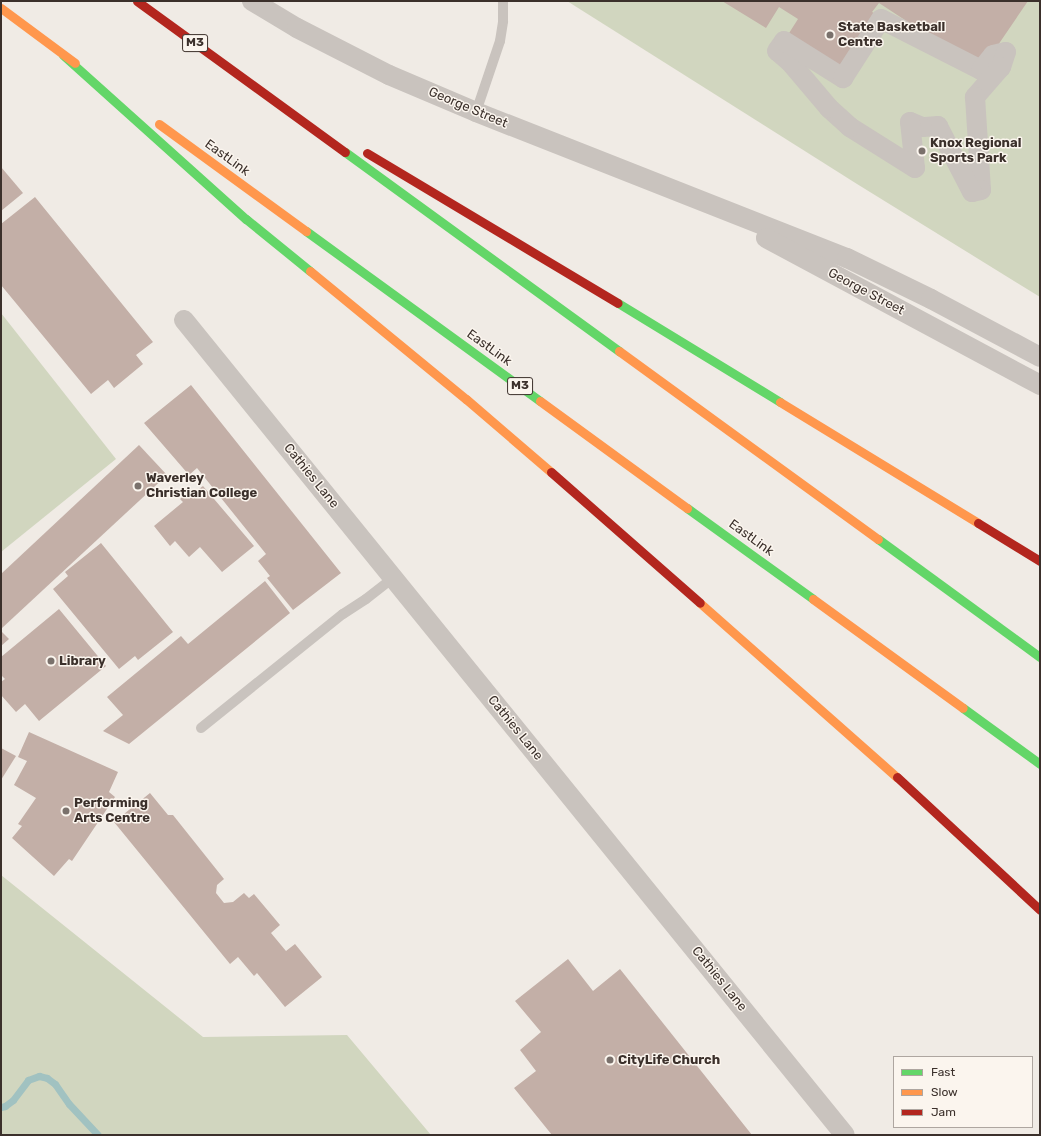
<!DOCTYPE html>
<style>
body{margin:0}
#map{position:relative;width:1041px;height:1136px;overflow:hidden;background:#f0ebe5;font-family:Rubik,sans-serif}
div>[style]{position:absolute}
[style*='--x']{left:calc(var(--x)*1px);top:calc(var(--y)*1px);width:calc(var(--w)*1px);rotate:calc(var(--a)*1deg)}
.green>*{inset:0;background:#d1d6bf}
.stream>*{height:7px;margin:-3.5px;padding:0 3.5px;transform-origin:3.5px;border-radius:3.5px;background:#a1c2c1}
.building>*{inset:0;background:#c3afa7}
.lane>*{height:10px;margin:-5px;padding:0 5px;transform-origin:5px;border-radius:5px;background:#c9c3be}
.street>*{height:20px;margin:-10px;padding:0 10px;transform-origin:10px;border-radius:10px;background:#c9c3be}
.fast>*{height:9px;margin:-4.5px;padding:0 4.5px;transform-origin:4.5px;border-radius:4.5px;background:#63d668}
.slow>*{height:9px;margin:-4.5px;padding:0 4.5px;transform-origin:4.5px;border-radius:4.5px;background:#ff974d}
.jam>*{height:9px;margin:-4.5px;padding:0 4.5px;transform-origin:4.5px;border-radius:4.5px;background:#b3261e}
.dots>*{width:11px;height:11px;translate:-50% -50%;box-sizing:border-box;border:2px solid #fbf5ee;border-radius:50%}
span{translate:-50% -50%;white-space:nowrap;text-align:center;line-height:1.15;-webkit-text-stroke:3px #fbf5ee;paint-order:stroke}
.shield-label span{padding:1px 3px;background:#fbf5ee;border:1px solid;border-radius:3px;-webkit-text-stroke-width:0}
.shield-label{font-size:12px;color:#3b302b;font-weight:700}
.poi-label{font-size:13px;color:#3b302b;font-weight:700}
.left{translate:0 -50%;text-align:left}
.street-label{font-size:13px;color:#3b302b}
.frame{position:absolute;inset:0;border:2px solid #3b302b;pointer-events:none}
.legend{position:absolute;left:893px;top:1056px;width:140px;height:72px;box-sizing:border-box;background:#fbf5ee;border:1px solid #aea6a0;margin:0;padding:5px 7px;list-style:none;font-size:12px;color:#3b302b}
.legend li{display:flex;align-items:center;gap:8px;height:20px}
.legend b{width:20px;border:1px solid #aea6a0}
</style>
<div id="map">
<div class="green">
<i style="clip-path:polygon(567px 1px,1040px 1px,1040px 297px,857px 184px)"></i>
<i style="clip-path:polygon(1px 313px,116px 459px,1px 552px)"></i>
<i style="clip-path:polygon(1px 875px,203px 1037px,347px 1035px,431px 1135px,1px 1135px)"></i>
</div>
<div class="stream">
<i style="--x:1;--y:1107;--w:4;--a:-14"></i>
<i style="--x:5;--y:1106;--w:10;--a:-37"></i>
<i style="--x:13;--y:1100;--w:25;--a:-53"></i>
<i style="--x:28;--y:1080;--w:12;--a:-20"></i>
<i style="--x:39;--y:1076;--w:8;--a:14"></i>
<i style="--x:47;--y:1078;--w:10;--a:37"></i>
<i style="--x:55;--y:1084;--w:24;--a:55"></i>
<i style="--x:69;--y:1104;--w:42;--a:46.9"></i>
</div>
<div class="building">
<i style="clip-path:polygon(722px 1px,1028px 1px,981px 70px,879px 3px,872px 12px,882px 17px,843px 78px,784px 41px,798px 19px,779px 7px,766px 28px)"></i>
<i style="clip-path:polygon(1px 167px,23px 193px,1px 211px)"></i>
<i style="clip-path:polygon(35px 197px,153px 342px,136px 355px,143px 364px,114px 388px,108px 380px,91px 394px,1px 285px,1px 224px)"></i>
<i style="clip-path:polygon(191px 385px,341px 573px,293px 610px,267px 578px,270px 576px,258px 561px,266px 554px,197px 468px,189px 475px,144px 423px)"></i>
<i style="clip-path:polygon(139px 445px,167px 475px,1px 629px,1px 574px)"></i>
<i style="clip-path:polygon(203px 486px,254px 546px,222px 572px,200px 547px,189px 557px,175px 541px,170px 546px,154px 526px,183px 502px,180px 499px,188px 492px,191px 495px)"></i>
<i style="clip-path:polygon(101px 543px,173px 632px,138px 660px,135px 656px,119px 669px,53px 589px,68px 576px,65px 572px)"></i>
<i style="clip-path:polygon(265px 581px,290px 613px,129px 744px,103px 731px,123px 715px,107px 697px,181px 636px,188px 644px)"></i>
<i style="clip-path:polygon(59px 609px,106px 666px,39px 721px,25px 704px,16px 712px,1px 695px,1px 682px,5px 679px,1px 675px,1px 657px)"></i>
<i style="clip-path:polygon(1px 631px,9px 639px,1px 646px)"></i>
<i style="clip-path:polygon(29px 732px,118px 772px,109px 792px,115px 797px,72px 861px,69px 859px,54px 876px,12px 838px,22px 826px,18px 824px,36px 798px,14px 785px,27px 761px,18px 757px)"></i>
<i style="clip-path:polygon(1px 748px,16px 756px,1px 780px)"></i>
<i style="clip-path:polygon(150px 793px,168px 815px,173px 815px,224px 879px,217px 885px,216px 893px,224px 903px,233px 902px,244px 893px,249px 898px,254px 894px,280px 925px,271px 933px,286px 951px,295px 944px,322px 977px,285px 1007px,257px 973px,254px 976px,238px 957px,230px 964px,114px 822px)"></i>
<i style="clip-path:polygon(568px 959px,593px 991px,620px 969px,752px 1135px,552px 1135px,514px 1088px,536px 1071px,520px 1050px,541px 1032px,515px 1001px)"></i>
</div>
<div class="lane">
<i style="--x:476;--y:112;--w:75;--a:-71.3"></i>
<i style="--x:500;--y:41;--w:20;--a:-81"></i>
<i style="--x:503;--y:21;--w:20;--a:-90"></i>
<i style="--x:201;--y:728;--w:182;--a:-38.8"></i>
<i style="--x:343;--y:614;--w:27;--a:-33"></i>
<i style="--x:366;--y:599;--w:36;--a:-38"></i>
</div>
<div class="street">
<i style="--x:252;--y:1;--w:52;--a:31"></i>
<i style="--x:297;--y:28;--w:103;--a:27.1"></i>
<i style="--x:389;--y:75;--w:95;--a:23"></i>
<i style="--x:476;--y:112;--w:399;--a:21.5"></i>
<i style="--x:847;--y:258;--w:93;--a:26"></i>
<i style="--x:931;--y:299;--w:123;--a:28"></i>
<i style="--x:881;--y:19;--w:112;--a:27"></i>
<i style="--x:981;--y:70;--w:19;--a:-51"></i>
<i style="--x:993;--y:55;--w:13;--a:-13"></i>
<i style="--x:1006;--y:52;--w:16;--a:108"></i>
<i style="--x:1001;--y:67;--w:40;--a:131"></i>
<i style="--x:975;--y:97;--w:93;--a:86.3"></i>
<i style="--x:981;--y:190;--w:9;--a:167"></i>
<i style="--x:972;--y:192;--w:74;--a:-117.3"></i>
<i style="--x:938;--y:126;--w:16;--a:176"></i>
<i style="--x:922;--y:127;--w:13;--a:-157"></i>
<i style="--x:910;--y:122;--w:46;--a:83.8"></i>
<i style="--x:915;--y:168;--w:77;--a:-147.8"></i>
<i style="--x:850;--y:127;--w:28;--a:-138"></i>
<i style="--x:829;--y:108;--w:59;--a:-130.2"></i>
<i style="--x:791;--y:63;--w:18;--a:-139"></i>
<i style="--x:777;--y:51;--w:12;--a:-55"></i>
<i style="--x:784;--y:41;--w:70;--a:32.1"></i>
<i style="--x:843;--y:78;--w:70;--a:-57.2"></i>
<i style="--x:766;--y:238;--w:311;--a:28.2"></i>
<i style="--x:184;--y:320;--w:1049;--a:50.96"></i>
</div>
<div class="fast">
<i style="--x:63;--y:55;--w:246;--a:41.9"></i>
<i style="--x:246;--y:219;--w:82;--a:39.1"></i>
<i style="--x:345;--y:152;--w:339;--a:36"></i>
<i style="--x:306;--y:231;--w:289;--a:36"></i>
<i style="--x:618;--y:303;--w:190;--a:31.4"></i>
<i style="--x:687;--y:508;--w:155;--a:35.8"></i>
<i style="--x:878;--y:539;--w:200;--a:36.1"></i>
<i style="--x:963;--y:708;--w:95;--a:36"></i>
</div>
<div class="slow">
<i style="--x:1;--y:8;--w:92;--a:36.6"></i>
<i style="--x:159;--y:124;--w:182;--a:36.1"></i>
<i style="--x:310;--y:271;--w:202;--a:39.4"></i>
<i style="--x:466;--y:399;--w:112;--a:40.7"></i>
<i style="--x:619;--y:351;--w:320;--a:36"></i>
<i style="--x:540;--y:401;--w:182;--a:36.1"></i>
<i style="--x:780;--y:402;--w:232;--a:31.4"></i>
<i style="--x:813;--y:599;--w:185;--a:36"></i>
<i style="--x:700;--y:603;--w:263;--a:41.5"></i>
</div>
<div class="jam">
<i style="--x:137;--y:1;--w:257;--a:36"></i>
<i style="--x:367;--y:153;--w:292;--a:30.9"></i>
<i style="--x:551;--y:472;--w:198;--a:41.3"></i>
<i style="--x:978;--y:523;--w:73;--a:31.5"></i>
<i style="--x:897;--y:777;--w:195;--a:42.9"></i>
</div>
<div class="dots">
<i style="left:830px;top:35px;background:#7a716c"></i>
<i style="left:922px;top:151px;background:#7a716c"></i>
<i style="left:138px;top:486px;background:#7a716c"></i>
<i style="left:51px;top:661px;background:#7a716c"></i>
<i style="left:66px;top:811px;background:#7a716c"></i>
<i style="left:610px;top:1060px;background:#7a716c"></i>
</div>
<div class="shield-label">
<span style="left:195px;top:43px">M3</span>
<span style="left:520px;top:386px">M3</span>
</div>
<div class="poi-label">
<span class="left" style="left:838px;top:35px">State Basketball<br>Centre</span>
<span class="left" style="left:930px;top:151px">Knox Regional<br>Sports Park</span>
<span class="left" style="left:146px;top:486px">Waverley<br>Christian College</span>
<span class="left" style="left:59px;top:661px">Library</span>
<span class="left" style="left:74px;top:811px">Performing<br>Arts Centre</span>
<span class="left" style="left:618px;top:1060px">CityLife Church</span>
</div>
<div class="street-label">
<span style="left:468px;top:108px;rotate:23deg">George Street</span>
<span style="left:227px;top:158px;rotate:36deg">EastLink</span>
<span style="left:866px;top:292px;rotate:28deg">George Street</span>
<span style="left:489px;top:348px;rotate:36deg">EastLink</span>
<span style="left:311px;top:476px;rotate:51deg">Cathies Lane</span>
<span style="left:751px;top:538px;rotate:36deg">EastLink</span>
<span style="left:515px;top:728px;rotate:51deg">Cathies Lane</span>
<span style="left:719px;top:979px;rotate:51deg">Cathies Lane</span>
</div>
<div class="frame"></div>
<ul class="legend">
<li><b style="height:5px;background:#63d668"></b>Fast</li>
<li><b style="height:5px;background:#ff974d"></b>Slow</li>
<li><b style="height:5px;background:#b3261e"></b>Jam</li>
</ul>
</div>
